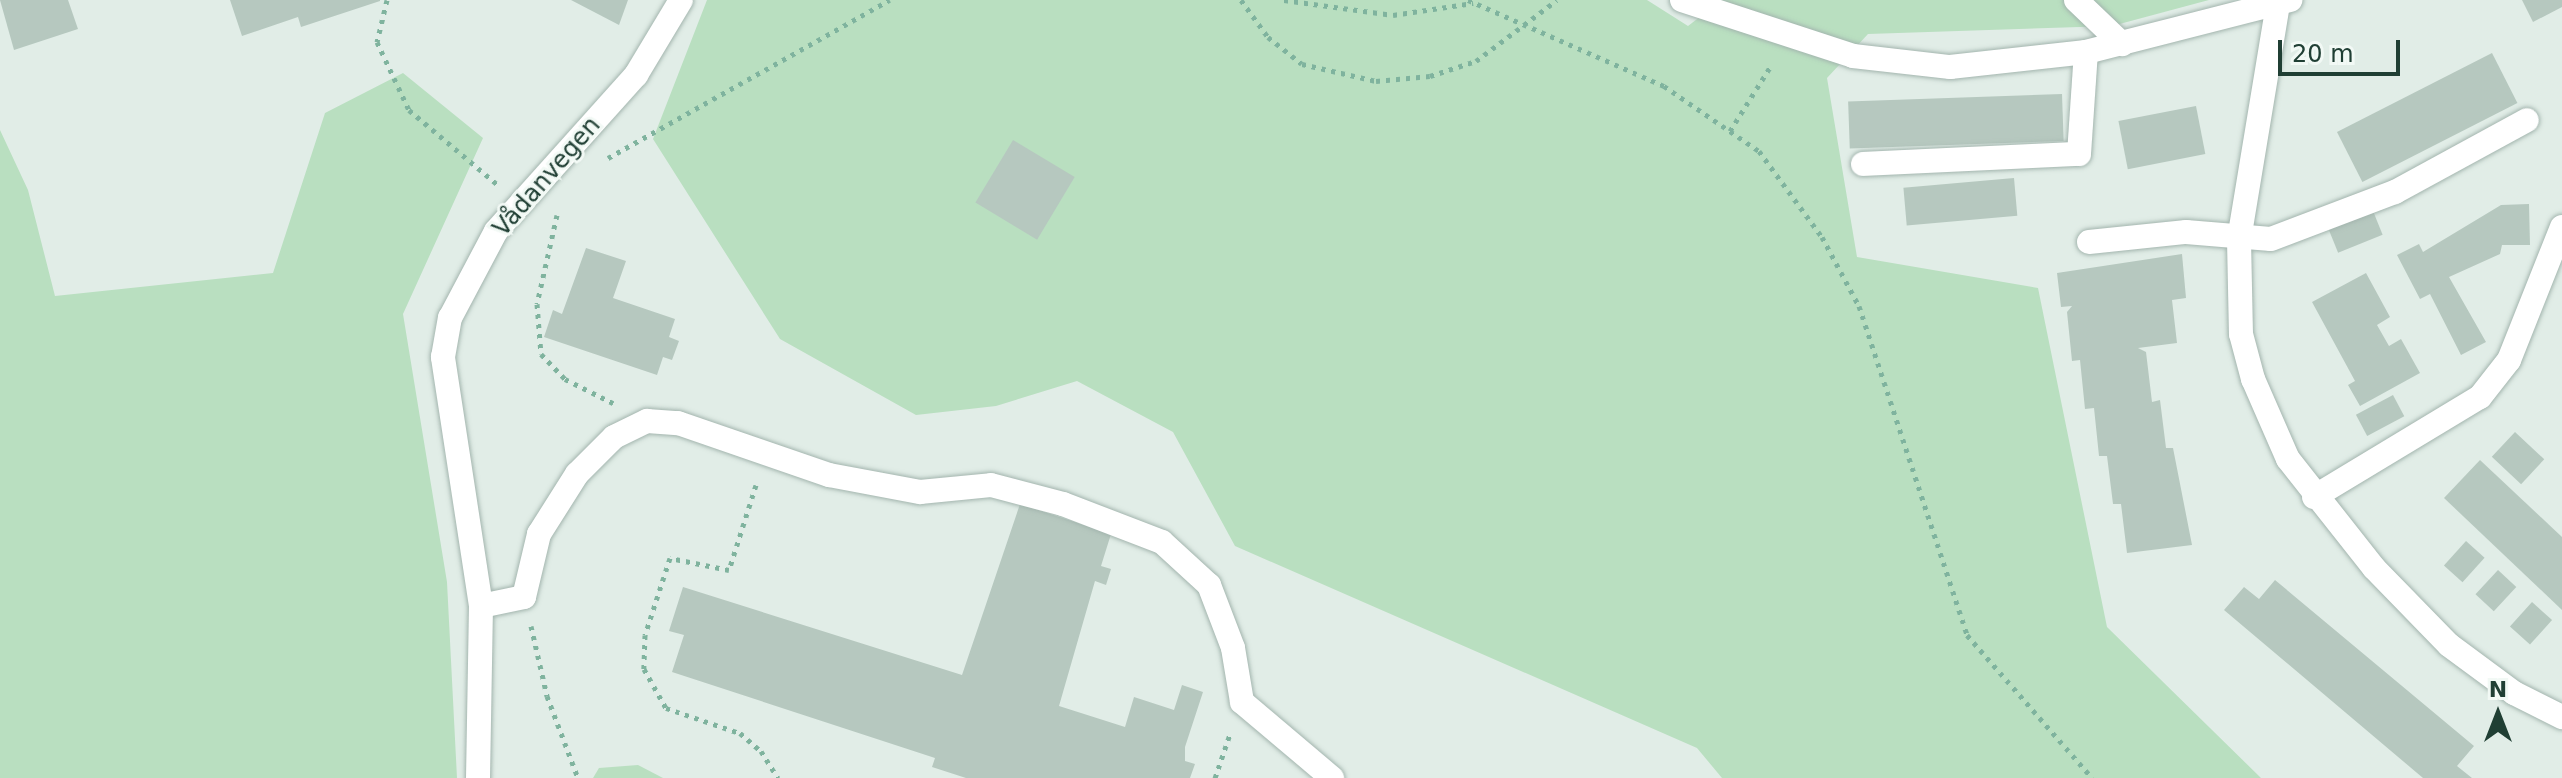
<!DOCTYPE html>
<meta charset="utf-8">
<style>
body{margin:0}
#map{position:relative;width:2562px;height:778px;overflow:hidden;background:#e1ede7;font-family:"DejaVu Sans",sans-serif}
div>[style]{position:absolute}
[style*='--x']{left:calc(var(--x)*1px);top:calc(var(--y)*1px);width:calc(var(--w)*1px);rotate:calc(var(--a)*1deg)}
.green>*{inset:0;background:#b9dfc0}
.building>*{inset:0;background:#b6c8bf;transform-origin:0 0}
.path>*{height:5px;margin-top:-2.5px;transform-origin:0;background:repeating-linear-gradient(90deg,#7fb39e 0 4px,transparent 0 10px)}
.roads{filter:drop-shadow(0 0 2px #a3b5ae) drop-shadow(0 0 2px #a3b5ae)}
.minor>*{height:24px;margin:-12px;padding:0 12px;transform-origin:12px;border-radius:12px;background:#fff}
span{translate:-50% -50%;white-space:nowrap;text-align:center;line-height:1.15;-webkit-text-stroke:6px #f2f9f5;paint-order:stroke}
.street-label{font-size:24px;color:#203f34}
.north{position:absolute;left:2458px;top:674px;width:80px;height:80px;-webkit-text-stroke:6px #f2f9f5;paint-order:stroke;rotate:0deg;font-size:22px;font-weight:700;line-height:32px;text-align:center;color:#203f34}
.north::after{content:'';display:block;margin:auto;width:28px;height:36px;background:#203f34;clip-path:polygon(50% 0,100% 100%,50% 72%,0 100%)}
.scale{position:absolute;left:2278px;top:40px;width:122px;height:36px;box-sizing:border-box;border:4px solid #203f34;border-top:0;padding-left:10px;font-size:24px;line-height:28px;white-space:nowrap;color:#203f34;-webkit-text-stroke:6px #f2f9f5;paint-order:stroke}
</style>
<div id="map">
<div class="green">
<i style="clip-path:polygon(707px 0,1647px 0,1688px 26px,1722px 0,2209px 0,2112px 26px,1868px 34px,1827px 78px,1857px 257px,2038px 288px,2107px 627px,2261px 778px,1722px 778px,1697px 748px,1235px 546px,1173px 432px,1077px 381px,996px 406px,916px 415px,780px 339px,653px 139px)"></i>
<i style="clip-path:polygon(403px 73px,483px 138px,403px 314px,447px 582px,457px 778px,0 778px,0 130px,28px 190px,55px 296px,273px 273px,325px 113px)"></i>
<i style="clip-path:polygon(638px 765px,663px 778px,593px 778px,599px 768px)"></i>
</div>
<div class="building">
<i style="clip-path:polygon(0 0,68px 0,78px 29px,14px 50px)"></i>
<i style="clip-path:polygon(230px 0,380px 0,380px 1px,301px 27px,298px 17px,242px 36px)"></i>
<i style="clip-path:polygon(571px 0,628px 0,619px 25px)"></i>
<i style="clip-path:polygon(2522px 0,2562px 0,2562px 7px,2533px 22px)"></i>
<i style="left:2492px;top:53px;width:56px;height:174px;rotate:63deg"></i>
<i style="left:2062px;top:94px;width:47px;height:214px;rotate:88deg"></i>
<i style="left:2196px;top:106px;width:49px;height:79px;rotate:79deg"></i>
<i style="left:1013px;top:140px;width:72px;height:73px;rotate:31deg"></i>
<i style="left:2014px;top:178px;width:38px;height:111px;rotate:85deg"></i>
<i style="clip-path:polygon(2529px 204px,2530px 245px,2502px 245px,2500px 254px,2449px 277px,2486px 342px,2461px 355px,2430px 294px,2420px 299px,2397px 255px,2419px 244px,2423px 252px,2501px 205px)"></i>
<i style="left:2371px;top:206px;width:31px;height:48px;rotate:68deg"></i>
<i style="clip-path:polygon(586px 248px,626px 261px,613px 298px,675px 319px,669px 337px,679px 341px,672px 360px,663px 357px,657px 375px,544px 337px,553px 310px,562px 314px)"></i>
<i style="clip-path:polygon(2182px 254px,2186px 298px,2172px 300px,2177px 343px,2138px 348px,2146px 352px,2152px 402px,2160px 400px,2166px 448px,2173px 448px,2192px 545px,2127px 553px,2121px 504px,2113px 504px,2107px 456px,2099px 456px,2094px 408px,2085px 409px,2080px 360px,2072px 361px,2067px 312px,2072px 306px,2061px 307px,2057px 273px)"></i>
<i style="clip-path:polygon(2366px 273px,2390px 317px,2377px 325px,2389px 346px,2401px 339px,2420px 373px,2360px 406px,2348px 385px,2355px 381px,2312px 302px)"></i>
<i style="left:2393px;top:395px;width:24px;height:42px;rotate:62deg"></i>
<i style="left:2515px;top:432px;width:40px;height:34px;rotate:43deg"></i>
<i style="clip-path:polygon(2480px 460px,2562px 537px,2562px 610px,2444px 498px)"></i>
<i style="clip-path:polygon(1020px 504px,1111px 534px,1101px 566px,1111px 569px,1106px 585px,1095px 581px,1059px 706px,1125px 727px,1134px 697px,1174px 710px,1182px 685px,1203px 692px,1185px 747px,1185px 761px,1195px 764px,1190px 778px,966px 778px,932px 767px,935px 758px,672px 672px,684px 635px,669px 631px,683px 587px,962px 675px)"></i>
<i style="left:2466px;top:541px;width:25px;height:33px;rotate:42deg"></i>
<i style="left:2498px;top:570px;width:25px;height:33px;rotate:43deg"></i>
<i style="clip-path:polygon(2275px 580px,2474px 746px,2457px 766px,2472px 778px,2423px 778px,2224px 610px,2244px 587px,2259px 599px)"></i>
<i style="left:2532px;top:602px;width:27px;height:33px;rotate:42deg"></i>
</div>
<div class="path">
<i style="--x:387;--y:0;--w:43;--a:103.4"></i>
<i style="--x:377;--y:42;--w:75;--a:64.8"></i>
<i style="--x:409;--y:110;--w:115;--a:40.1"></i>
<i style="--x:1241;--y:0;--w:46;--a:53.9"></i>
<i style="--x:1268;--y:37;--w:43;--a:38.5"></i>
<i style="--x:1302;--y:64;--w:76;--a:12.9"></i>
<i style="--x:1376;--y:81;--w:54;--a:-5.3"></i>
<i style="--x:1430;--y:76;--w:48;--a:-18.1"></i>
<i style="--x:1476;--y:61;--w:101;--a:-37"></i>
<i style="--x:1284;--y:0;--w:110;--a:7.8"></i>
<i style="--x:1393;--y:15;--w:81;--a:-8.5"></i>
<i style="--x:1468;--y:0;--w:214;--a:23.7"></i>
<i style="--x:1664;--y:86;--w:115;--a:34.4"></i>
<i style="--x:1759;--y:151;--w:107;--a:53.8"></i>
<i style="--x:1822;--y:237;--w:78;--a:61.8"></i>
<i style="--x:1859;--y:306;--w:346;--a:71.8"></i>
<i style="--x:1967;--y:635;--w:190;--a:48.8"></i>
<i style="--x:1730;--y:131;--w:79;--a:-57.9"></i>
<i style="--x:608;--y:158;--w:323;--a:-29.3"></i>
<i style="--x:557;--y:215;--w:91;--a:102.7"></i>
<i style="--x:537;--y:304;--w:50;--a:85.4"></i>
<i style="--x:541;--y:354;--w:35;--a:46"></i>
<i style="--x:565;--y:379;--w:54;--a:26.6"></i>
<i style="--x:756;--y:485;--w:89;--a:107.6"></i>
<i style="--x:729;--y:570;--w:60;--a:-168.5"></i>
<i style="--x:670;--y:558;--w:81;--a:108"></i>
<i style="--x:645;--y:635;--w:34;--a:92"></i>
<i style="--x:644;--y:669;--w:45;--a:60.6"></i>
<i style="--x:666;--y:708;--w:78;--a:18.7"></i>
<i style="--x:740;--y:733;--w:28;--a:41"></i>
<i style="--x:761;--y:751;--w:32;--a:58"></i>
<i style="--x:531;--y:626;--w:72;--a:77.1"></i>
<i style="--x:547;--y:696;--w:88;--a:69.3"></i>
<i style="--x:1215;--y:778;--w:46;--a:-71.2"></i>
</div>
<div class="roads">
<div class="minor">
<i style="--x:1682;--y:0;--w:180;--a:18.1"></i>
<i style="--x:1853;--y:56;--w:98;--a:6.5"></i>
<i style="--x:1950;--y:67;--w:137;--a:-6.3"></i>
<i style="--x:2086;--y:52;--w:211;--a:-14.3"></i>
<i style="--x:2076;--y:0;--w:64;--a:43.7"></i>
<i style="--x:2278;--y:4;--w:239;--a:99.4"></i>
<i style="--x:2239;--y:240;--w:94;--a:88.8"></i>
<i style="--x:2241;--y:334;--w:47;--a:75.1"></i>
<i style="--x:2253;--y:379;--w:87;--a:66.4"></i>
<i style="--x:2288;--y:459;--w:139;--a:51.7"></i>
<i style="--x:2374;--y:568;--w:107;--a:45.8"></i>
<i style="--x:2449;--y:645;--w:81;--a:36.4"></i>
<i style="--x:2514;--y:693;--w:54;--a:26.6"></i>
<i style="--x:1863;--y:164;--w:216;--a:-2.7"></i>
<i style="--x:2079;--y:154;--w:102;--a:-86.1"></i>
<i style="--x:2089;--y:242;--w:98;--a:-5.9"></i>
<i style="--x:2186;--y:232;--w:85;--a:4.7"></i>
<i style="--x:2271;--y:239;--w:133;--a:-20.8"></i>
<i style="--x:2395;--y:192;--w:150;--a:-28.6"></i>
<i style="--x:2314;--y:497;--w:194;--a:-31.1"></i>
<i style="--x:2480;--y:397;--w:47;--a:-51.9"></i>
<i style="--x:2509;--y:360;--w:143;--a:-68.3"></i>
<i style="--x:481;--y:606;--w:44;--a:-11.8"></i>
<i style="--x:524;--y:597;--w:65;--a:-76.6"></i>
<i style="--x:539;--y:534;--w:71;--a:-57.7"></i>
<i style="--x:577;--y:474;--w:52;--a:-45"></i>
<i style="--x:614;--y:437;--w:37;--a:-26"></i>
<i style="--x:647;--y:421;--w:31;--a:4"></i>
<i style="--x:678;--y:423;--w:160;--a:19"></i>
<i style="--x:829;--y:475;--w:93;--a:10.6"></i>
<i style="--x:920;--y:492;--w:71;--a:-5.6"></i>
<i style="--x:991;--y:485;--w:74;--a:14.8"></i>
<i style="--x:1063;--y:504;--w:106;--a:21"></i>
<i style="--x:1162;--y:542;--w:64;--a:42.5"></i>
<i style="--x:1209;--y:585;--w:67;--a:69.1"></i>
<i style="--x:1233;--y:648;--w:55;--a:80.5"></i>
<i style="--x:1242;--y:702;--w:118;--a:40.2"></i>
<i style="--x:478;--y:778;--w:172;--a:-89"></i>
<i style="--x:481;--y:606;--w:252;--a:-98.7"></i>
<i style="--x:443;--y:357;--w:40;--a:-80"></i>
<i style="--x:450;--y:318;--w:98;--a:-62.1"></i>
<i style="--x:496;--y:231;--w:210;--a:-48.1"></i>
<i style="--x:636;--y:75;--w:87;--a:-59"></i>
</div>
</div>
<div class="street-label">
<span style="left:547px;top:177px;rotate:-49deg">Vådanvegen</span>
</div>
<div class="north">N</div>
<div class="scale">20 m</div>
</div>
